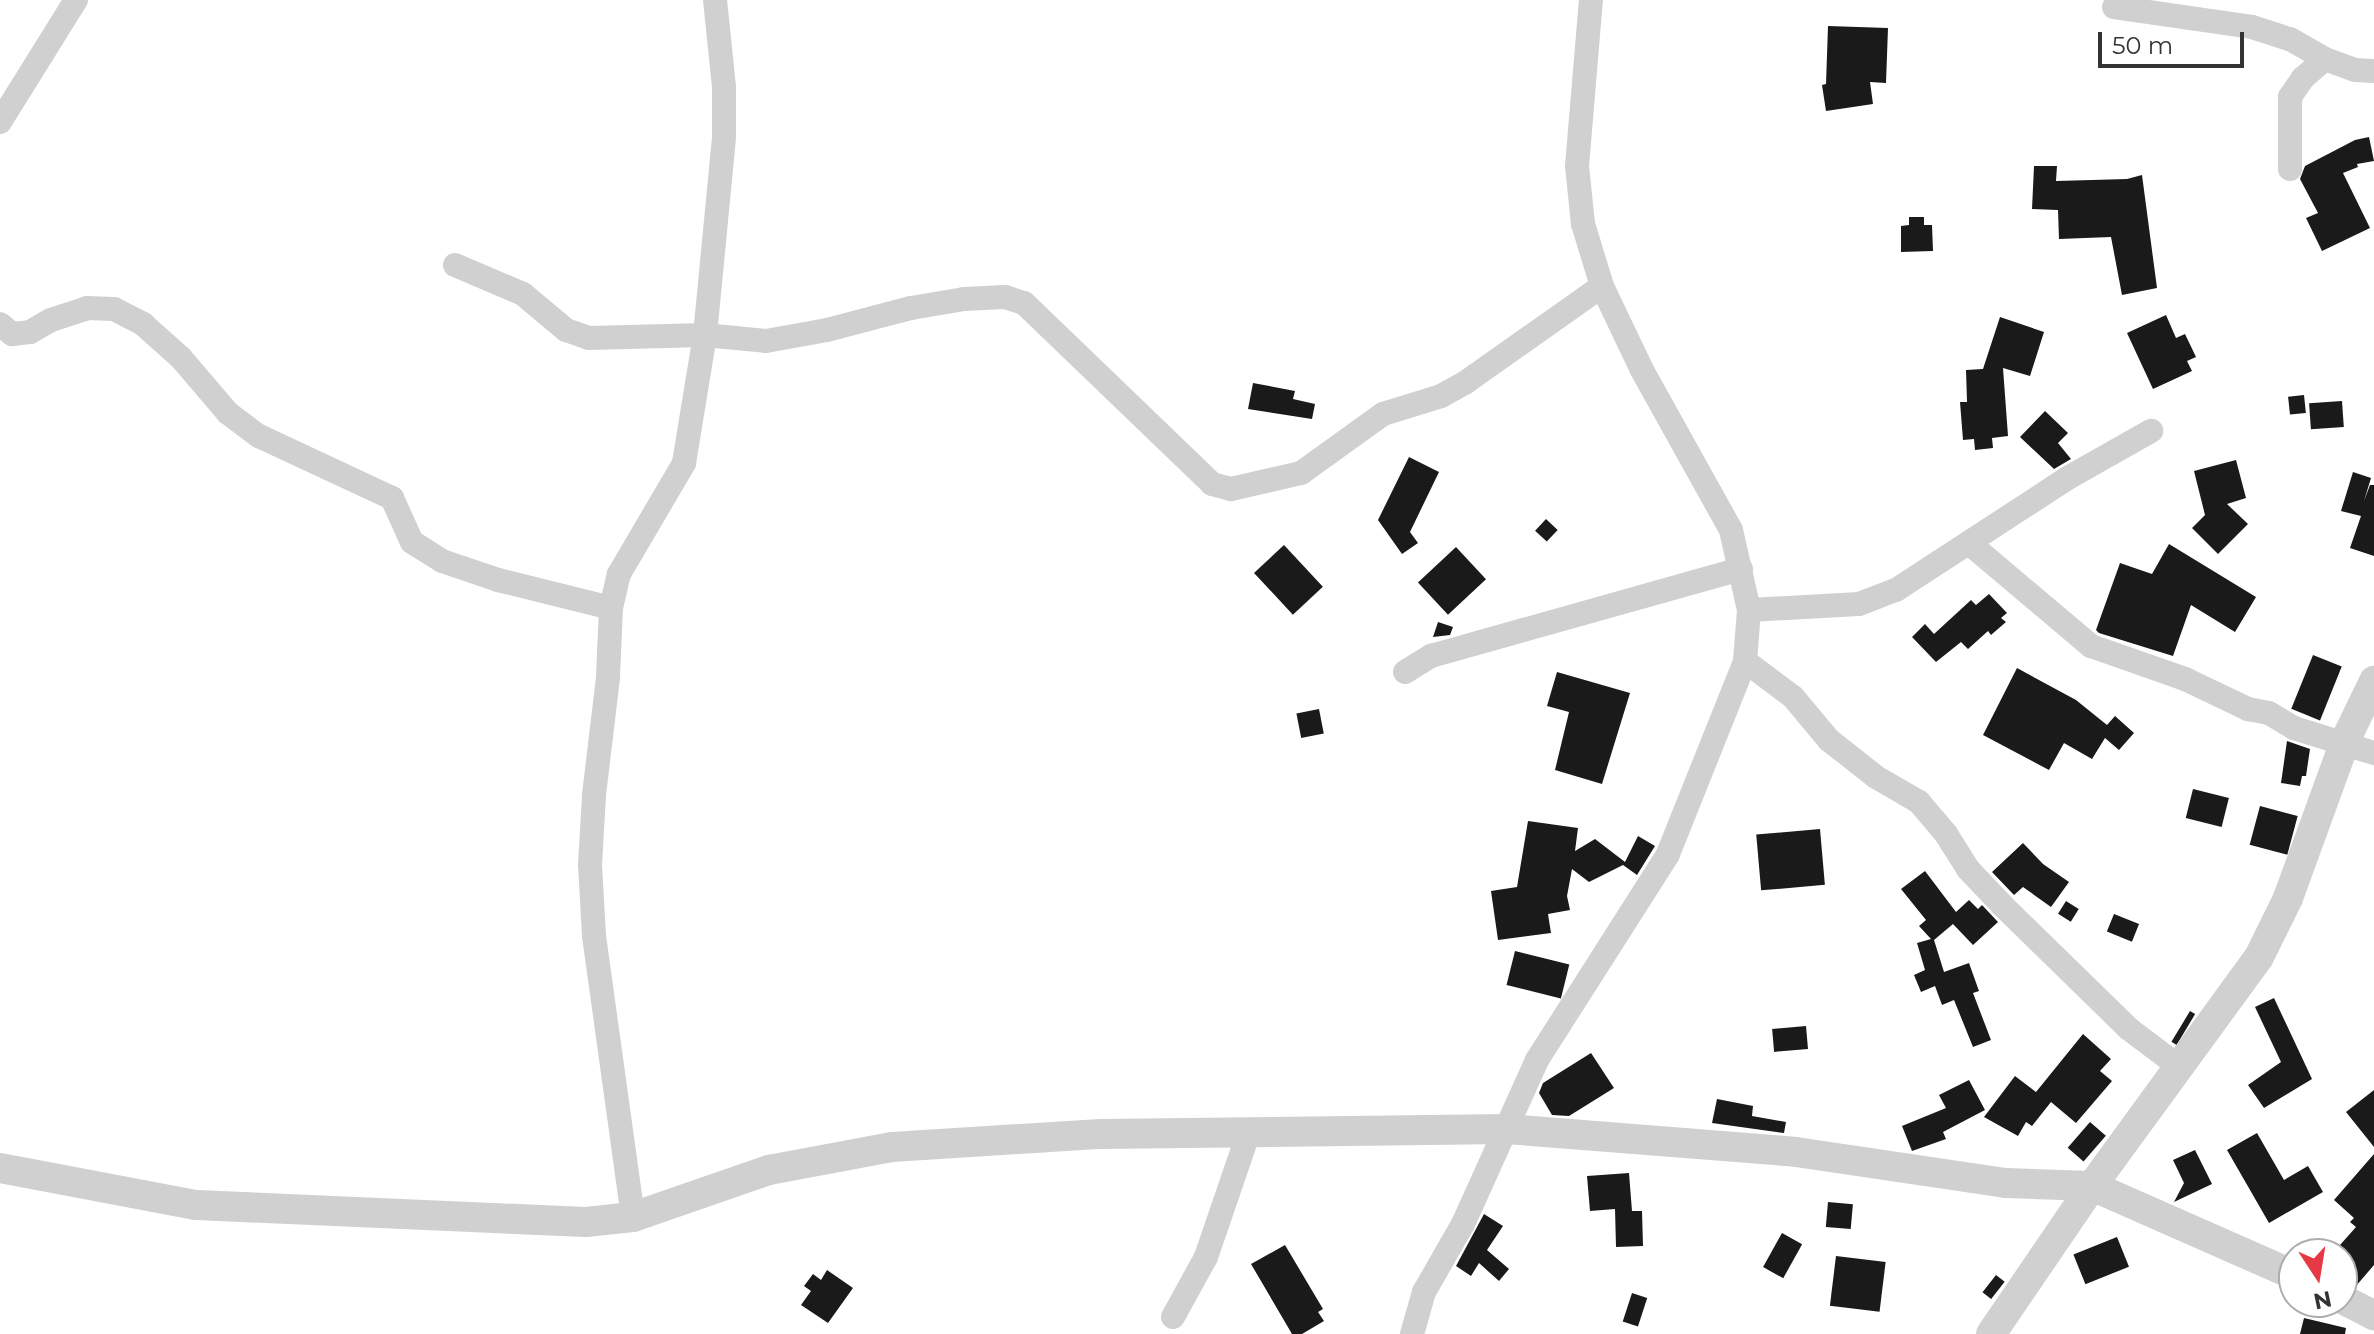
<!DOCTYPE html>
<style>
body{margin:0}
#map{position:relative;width:2374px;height:1334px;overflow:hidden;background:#fff;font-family:Montserrat,sans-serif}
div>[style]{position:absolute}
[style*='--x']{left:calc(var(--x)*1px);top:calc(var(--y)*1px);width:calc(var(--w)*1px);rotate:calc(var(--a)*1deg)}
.building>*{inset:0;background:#1a1a1a;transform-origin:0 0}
.minor>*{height:24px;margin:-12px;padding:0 12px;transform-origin:12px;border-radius:12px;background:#d0d0d0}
.tertiary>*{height:30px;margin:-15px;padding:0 15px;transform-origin:15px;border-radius:15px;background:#d0d0d0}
span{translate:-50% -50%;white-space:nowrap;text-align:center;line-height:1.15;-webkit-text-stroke:8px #fff;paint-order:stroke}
.north{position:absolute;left:2278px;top:1238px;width:80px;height:80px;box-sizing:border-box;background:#fff;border:2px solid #adadad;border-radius:50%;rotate:168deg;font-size:22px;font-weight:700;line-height:32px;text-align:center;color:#333}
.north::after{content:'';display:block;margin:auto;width:28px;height:36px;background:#e63946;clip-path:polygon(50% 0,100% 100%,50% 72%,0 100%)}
.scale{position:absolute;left:2098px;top:32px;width:146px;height:36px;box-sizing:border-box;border:4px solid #333;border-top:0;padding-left:10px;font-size:24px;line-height:28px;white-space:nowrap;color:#333;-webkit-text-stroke:6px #fff;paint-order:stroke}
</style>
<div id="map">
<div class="building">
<i style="clip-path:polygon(1828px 26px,1888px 28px,1886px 83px,1870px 82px,1873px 104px,1826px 111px,1822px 85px,1826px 84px)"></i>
<i style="clip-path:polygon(2369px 137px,2374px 161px,2357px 164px,2358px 167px,2343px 173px,2370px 228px,2322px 251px,2306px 218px,2318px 213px,2300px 179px,2305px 166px,2355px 140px)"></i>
<i style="clip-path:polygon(2034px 166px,2057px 166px,2056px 181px,2127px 179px,2142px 175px,2157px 288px,2122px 295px,2111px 237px,2059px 239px,2058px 210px,2032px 209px)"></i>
<i style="clip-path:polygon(1909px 217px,1924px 217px,1924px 225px,1932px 225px,1933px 251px,1901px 252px,1901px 226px,1909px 225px)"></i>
<i style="clip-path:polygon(2166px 315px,2176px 338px,2185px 334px,2196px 357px,2187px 361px,2192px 371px,2153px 389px,2127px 333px)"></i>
<i style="clip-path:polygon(2000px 317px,2044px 332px,2030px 376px,2003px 368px,2008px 436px,1992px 438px,1993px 448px,1975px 450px,1974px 439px,1963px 440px,1960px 402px,1967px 402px,1966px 370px,1983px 369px)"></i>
<i style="clip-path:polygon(1253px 383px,1295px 391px,1293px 399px,1315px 404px,1312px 419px,1248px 409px)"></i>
<i style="left:2304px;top:395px;width:18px;height:16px;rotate:84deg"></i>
<i style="left:2342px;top:401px;width:26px;height:33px;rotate:86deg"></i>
<i style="clip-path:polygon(2045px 411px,2068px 433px,2058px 443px,2071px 459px,2054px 469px,2020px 437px)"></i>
<i style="clip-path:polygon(1409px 457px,1439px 472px,1410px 532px,1418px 543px,1402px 554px,1378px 520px)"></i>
<i style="clip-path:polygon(2236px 460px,2246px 498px,2227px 504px,2248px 524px,2218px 554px,2192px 528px,2205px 515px,2194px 471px)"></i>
<i style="clip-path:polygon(2353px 472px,2371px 478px,2364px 501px,2370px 485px,2374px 485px,2374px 556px,2350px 548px,2361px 516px,2341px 511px)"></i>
<i style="left:1546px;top:519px;width:16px;height:16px;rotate:43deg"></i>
<i style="clip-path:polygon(2169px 544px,2256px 597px,2235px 632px,2191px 605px,2173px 656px,2099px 633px,2096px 630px,2120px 563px,2152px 574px)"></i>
<i style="left:1284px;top:545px;width:57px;height:41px;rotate:47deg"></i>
<i style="left:1456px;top:547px;width:44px;height:52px;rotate:47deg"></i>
<i style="clip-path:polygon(1989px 594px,2007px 613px,2001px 618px,2006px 622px,1991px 635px,1988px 631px,1968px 649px,1961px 642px,1936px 662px,1912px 637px,1925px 624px,1934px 634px,1971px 600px,1976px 605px)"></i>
<i style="clip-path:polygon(1438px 622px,1453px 627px,1450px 635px,1433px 637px)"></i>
<i style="left:2313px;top:655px;width:31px;height:58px;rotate:22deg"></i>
<i style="clip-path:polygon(2017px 668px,2076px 700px,2107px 725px,2115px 716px,2134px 733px,2119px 750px,2105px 738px,2092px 759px,2064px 743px,2049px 770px,1983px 735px)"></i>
<i style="clip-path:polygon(1557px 672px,1630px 693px,1602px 784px,1555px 770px,1569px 712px,1547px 706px)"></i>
<i style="left:1319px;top:709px;width:25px;height:23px;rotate:79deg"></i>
<i style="clip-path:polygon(2287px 741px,2310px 749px,2306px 776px,2302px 776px,2300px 786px,2281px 783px)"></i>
<i style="left:2193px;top:789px;width:37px;height:30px;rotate:14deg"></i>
<i style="left:2260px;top:806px;width:39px;height:40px;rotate:15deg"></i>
<i style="clip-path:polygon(1528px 821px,1578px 828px,1575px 851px,1595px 839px,1625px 862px,1638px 836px,1655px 846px,1637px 875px,1623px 865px,1589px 882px,1572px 869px,1567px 896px,1570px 910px,1548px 914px,1551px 933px,1498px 940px,1491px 891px,1517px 887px)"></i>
<i style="left:1820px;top:829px;width:56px;height:64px;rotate:85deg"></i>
<i style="clip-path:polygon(2023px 843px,2043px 864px,2069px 882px,2051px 907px,2023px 887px,2014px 895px,1992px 872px)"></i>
<i style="clip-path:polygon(1925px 871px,1956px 912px,1969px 900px,1978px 909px,1982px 905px,1998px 922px,1973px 945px,1953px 924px,1934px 940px,1944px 972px,1969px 963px,1979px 991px,1973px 993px,1991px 1040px,1973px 1047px,1954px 1000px,1942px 1005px,1935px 986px,1921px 992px,1914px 975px,1925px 970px,1917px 943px,1931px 939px,1919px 926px,1926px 920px,1901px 889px)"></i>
<i style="left:2066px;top:901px;width:15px;height:15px;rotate:32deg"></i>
<i style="left:2114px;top:914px;width:27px;height:19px;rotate:22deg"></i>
<i style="left:1515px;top:951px;width:56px;height:35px;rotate:14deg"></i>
<i style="clip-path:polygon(2274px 998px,2312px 1079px,2264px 1108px,2248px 1085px,2281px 1062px,2255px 1007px)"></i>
<i style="left:2190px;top:1011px;width:6px;height:36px;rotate:31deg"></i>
<i style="left:1806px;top:1026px;width:23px;height:34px;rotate:85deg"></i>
<i style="clip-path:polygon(2083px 1034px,2111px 1059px,2100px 1071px,2112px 1081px,2076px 1123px,2051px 1102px,2032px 1126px,2026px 1122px,2018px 1136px,1984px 1117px,2015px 1076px,2036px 1092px)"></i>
<i style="clip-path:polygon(1591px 1053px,1614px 1088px,1569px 1116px,1552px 1115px,1539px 1093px,1543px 1083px)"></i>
<i style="clip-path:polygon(1969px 1080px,1985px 1110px,1943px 1132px,1946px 1139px,1912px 1151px,1902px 1126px,1946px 1108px,1939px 1095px)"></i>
<i style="clip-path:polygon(2374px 1090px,2374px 1147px,2346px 1112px)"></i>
<i style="clip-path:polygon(1717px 1099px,1753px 1106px,1752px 1116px,1786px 1122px,1784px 1133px,1712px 1123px)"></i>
<i style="left:2090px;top:1122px;width:21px;height:34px;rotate:41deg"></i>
<i style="clip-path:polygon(2257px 1133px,2284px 1180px,2308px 1166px,2323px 1192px,2269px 1223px,2227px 1150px)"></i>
<i style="clip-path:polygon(2195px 1150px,2212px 1184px,2174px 1202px,2184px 1183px,2173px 1160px)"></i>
<i style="clip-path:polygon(2374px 1154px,2374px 1265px,2356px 1286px,2342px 1281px,2342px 1254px,2332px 1254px,2356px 1227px,2350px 1222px,2354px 1218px,2334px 1200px)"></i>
<i style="clip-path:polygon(1629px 1173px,1632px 1211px,1642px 1211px,1643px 1246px,1616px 1247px,1615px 1209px,1590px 1211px,1587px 1176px)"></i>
<i style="left:1828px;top:1202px;width:25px;height:25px;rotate:5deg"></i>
<i style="clip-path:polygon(1484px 1214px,1503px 1226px,1487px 1250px,1509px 1269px,1499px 1281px,1479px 1263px,1471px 1276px,1456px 1266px)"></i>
<i style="left:1782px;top:1233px;width:23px;height:39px;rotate:29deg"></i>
<i style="left:2117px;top:1237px;width:32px;height:47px;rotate:68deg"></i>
<i style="clip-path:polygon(1285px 1245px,1323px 1309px,1318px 1312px,1324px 1321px,1302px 1334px,1292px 1334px,1251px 1264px)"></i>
<i style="left:1836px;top:1256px;width:50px;height:50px;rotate:7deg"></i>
<i style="clip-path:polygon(827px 1270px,853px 1288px,828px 1323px,801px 1305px,811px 1291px,804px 1286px,813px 1274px,821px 1280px)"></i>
<i style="left:1996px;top:1275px;width:11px;height:22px;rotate:38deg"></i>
<i style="left:1632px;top:1293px;width:16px;height:30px;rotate:18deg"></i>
<i style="clip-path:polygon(2304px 1318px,2346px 1328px,2345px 1334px,2300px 1334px)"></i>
</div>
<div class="minor">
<i style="--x:2114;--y:7;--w:139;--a:8.2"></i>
<i style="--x:2252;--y:27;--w:40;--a:18"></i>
<i style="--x:2290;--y:39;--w:40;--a:29.7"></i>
<i style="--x:2325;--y:59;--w:32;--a:20"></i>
<i style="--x:2355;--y:70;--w:19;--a:3"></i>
<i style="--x:0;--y:122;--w:144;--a:-58.1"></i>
<i style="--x:2290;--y:169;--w:72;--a:-90"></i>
<i style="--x:2290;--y:97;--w:23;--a:-56"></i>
<i style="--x:2303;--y:78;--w:29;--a:-41"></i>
<i style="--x:455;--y:265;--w:74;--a:23.1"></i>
<i style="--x:523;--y:294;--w:56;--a:39.9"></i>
<i style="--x:566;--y:330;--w:24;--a:19"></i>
<i style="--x:589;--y:338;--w:116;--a:-1.5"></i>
<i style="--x:705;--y:335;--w:61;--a:5.6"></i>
<i style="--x:766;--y:341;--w:62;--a:-10.2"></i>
<i style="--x:827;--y:330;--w:87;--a:-14.7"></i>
<i style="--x:911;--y:308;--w:54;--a:-9.6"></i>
<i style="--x:964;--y:299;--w:41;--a:-2.8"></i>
<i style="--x:1005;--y:297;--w:20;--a:18"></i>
<i style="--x:1024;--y:303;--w:261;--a:43.9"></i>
<i style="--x:1212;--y:484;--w:20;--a:15"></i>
<i style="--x:1231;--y:489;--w:72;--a:-12.9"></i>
<i style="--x:1301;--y:473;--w:101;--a:-35.7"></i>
<i style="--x:1383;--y:414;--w:61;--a:-17.2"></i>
<i style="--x:1441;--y:396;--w:29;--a:-29"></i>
<i style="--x:1466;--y:382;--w:166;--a:-35.2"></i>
<i style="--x:0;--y:324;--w:16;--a:40"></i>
<i style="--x:12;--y:334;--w:18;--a:-6"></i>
<i style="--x:30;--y:332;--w:24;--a:-30"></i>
<i style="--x:51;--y:320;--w:38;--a:-18"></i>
<i style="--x:87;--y:308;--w:27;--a:2"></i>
<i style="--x:114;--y:309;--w:33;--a:27"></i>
<i style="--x:143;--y:324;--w:51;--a:41.8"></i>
<i style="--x:181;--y:358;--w:72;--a:49.5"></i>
<i style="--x:228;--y:413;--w:39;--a:37"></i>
<i style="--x:259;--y:436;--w:147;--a:25"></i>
<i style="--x:392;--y:498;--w:48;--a:65.6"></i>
<i style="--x:412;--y:542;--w:36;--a:32"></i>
<i style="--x:442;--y:561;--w:59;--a:18.7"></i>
<i style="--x:498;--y:580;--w:116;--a:13.9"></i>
<i style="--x:1969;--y:543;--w:160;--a:40.2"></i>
<i style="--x:2091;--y:646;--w:100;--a:19.3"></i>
<i style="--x:2185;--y:679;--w:70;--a:25.5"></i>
<i style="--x:2248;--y:709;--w:21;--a:11"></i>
<i style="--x:2269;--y:713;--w:29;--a:31"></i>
<i style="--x:2294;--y:728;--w:84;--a:17.4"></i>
<i style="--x:1749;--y:610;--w:110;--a:-3.1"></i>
<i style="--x:1859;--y:604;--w:40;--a:-21"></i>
<i style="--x:1896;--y:590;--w:203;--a:-33.1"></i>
<i style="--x:2066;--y:479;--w:98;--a:-29.5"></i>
<i style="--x:1745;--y:661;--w:60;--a:36.9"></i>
<i style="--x:1793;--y:697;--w:56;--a:50.1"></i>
<i style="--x:1829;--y:740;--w:60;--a:38.2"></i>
<i style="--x:1876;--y:777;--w:50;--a:30.2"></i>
<i style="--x:1919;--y:802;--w:42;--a:49.8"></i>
<i style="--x:1946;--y:834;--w:41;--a:57.8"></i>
<i style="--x:1968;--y:869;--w:50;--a:46.6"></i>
<i style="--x:2002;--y:905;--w:177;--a:44.3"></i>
<i style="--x:2129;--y:1029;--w:65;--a:36.9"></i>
<i style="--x:1405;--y:672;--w:31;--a:-32"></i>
<i style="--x:1431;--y:656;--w:322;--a:-15.7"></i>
<i style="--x:633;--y:1217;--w:284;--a:-97.9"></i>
<i style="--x:594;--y:936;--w:71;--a:-93.2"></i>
<i style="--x:590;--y:865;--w:70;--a:-86.7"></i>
<i style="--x:594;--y:795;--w:119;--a:-83.2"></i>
<i style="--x:608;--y:677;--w:69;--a:-87.5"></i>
<i style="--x:611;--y:608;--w:35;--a:-77"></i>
<i style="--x:619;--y:574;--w:129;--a:-59.6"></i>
<i style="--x:684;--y:463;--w:130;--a:-80.7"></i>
<i style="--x:705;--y:335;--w:200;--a:-84.5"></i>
<i style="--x:724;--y:136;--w:49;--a:-90"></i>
<i style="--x:724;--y:87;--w:87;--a:-95.9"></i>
<i style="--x:1173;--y:1317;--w:68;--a:-61.2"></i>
<i style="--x:1206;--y:1257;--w:130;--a:-71.1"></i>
<i style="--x:1412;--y:1334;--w:44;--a:-74.1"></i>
<i style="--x:1424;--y:1292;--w:78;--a:-60.2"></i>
<i style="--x:1463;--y:1224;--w:180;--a:-65.7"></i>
<i style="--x:1537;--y:1060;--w:244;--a:-57.5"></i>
<i style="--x:1668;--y:854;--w:208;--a:-68.2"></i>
<i style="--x:1745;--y:661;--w:51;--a:-85.5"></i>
<i style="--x:1749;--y:610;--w:82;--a:-102.7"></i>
<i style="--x:1731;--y:530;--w:183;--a:-119.1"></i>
<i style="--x:1642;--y:370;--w:93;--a:-115.5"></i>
<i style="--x:1602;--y:286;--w:65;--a:-107"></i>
<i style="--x:1583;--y:224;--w:58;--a:-95.9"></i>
<i style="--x:1577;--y:166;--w:167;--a:-85.2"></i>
</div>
<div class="tertiary">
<i style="--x:0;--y:1168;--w:199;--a:10.7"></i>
<i style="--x:196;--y:1205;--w:390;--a:2.5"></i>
<i style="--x:586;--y:1222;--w:47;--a:-6.1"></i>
<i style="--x:633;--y:1217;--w:144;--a:-19.1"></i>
<i style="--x:769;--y:1170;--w:125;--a:-10.6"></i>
<i style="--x:892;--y:1147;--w:209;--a:-3.6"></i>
<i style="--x:1101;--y:1134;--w:405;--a:-0.7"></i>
<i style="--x:1506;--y:1129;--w:291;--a:4.5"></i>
<i style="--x:1796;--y:1152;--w:212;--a:8.4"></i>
<i style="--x:2006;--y:1183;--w:86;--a:2"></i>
<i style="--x:2092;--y:1186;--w:221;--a:23.8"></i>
<i style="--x:2342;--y:1299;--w:36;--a:27"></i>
<i style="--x:1991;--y:1334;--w:179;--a:-55.7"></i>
<i style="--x:2092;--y:1186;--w:283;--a:-53.9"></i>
<i style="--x:2259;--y:957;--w:66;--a:-63.8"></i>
<i style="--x:2288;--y:898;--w:167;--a:-70"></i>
<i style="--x:2345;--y:741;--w:67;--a:-64.2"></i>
</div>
<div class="north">N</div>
<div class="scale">50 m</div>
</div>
